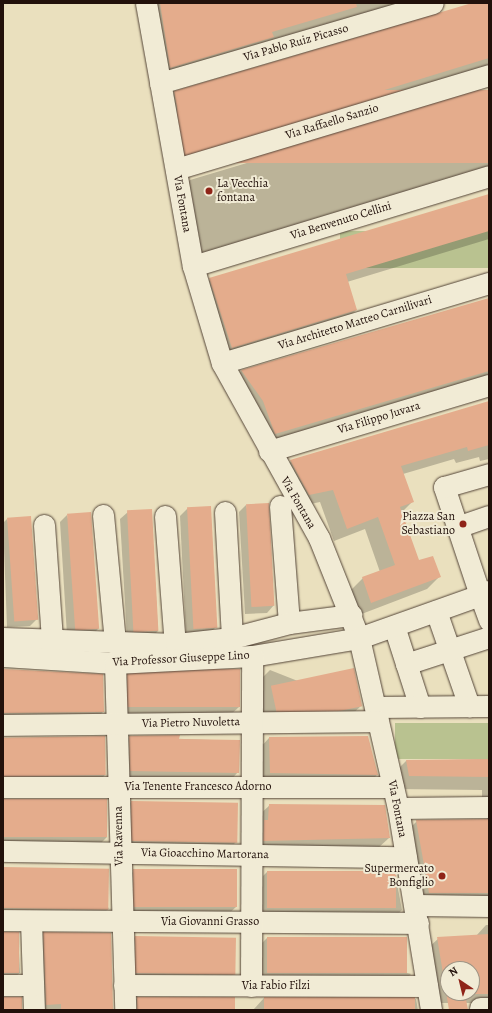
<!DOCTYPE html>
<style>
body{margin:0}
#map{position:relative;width:492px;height:1013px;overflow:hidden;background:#eae0be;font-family:Alegreya,serif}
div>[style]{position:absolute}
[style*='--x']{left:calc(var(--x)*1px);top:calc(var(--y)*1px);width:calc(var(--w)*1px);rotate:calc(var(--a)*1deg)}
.green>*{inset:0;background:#b9c290;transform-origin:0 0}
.shadow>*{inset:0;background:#0003}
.building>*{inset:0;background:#e4ac8c;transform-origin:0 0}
.roads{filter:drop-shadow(0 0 1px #544538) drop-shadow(0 0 1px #544538)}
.minor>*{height:21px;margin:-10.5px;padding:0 10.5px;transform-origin:10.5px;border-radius:10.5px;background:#f1ebd5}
.dots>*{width:11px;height:11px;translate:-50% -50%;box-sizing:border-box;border:2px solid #f1ebd5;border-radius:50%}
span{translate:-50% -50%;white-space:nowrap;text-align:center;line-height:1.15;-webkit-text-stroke:4px #f1ebd5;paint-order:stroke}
.street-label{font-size:12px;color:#22110b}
.poi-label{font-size:12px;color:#22110b}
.left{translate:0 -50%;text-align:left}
.right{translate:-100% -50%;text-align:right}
.frame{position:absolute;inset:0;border:4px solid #22110b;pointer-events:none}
.north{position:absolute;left:440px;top:961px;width:40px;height:40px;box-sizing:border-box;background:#f1ebd5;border:1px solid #9e9484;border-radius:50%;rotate:325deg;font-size:11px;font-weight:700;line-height:16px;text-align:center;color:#22110b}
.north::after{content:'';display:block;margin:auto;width:14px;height:18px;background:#8f2418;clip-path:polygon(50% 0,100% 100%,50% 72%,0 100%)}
</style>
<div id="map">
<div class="green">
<i style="left:489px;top:231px;width:37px;height:149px;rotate:90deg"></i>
<i style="left:489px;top:723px;width:36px;height:94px;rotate:90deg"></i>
</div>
<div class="shadow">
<i style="clip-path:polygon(155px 3px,398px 3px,157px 80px)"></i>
<i style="clip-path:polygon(476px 3px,489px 3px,489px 67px,172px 163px,161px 105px,175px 92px)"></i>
<i style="clip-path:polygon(489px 91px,489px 171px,192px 261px,177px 193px,190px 180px)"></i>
<i style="clip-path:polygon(489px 195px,489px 239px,347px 282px,356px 310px,343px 323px,219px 360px,197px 292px,210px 279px)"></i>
<i style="clip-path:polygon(489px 299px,489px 379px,262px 446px,229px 383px,241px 371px)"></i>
<i style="clip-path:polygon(489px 402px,489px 459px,480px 461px,479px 457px,456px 463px,454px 459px,403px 474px,413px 501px,401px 513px,419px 562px,439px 577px,427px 589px,359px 615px,350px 591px,363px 578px,380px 572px,365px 529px,334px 541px,320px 502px,296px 507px,278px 474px,291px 461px)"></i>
<i style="clip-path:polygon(246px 505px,274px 605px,267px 613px,245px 614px,239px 512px)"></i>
<i style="clip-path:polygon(210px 507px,216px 627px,209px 634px,186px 637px,180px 516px,187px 509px)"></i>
<i style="clip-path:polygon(151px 510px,158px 631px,151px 638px,127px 637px,120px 519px,128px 512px)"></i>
<i style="clip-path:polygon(67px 515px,98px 629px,91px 636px,67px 635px,60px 522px)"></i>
<i style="clip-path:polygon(7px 519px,37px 619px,30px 626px,7px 627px,3px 523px)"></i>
<i style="clip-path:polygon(3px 670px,103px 712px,92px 723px,3px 724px)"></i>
<i style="clip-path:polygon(270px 670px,361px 706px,350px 716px,259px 717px,259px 681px)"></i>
<i style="clip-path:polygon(128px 675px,239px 707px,228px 717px,118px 722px,117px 686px)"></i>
<i style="clip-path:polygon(130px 737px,239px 741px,238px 772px,228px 783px,120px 781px,119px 747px)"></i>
<i style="clip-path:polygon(3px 738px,105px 775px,94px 786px,3px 786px)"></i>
<i style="clip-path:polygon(269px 738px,377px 775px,367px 785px,260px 783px,259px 749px)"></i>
<i style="clip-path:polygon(489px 759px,489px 905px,417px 906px,404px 834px,417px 821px,488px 820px,482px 810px,482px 790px,396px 789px,393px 774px,406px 761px)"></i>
<i style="clip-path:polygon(3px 800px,106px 800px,107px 837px,96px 848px,3px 848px)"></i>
<i style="clip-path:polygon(131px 802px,237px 804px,237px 841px,226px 852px,122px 851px,121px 812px)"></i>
<i style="clip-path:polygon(270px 805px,389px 838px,378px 848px,253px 851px,259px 815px)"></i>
<i style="clip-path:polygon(3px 868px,109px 908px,96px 921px,3px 920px)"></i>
<i style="clip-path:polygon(133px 872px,236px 907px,225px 917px,124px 916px,123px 882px)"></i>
<i style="clip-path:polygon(267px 872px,395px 873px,402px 910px,391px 920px,256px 918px,257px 882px)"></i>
<i style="clip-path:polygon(evenodd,486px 925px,489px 925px,489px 1003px,437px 1003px,429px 947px,439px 938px,476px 936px,486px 925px,448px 969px,472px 969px,472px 993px,448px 993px,448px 969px)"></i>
<i style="clip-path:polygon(3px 932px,18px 933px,20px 973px,3px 985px)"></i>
<i style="clip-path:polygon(44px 933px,112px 1010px,33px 1010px,31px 946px)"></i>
<i style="clip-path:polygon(135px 937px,235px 973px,224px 983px,126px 983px,125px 947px)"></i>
<i style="clip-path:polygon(267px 938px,411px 974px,398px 987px,252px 986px,254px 951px)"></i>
<i style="clip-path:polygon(137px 998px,234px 1010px,125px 1010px)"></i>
<i style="clip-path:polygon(264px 998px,416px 999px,418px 1010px,253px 1010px)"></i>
</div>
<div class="building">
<i style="clip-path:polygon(160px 3px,356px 3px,357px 7px,272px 32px,274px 37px,170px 68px)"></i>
<i style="clip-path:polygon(472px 3px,489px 3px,489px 58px,185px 151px,174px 91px)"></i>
<i style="left:489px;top:90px;width:73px;height:312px;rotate:90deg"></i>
<i style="clip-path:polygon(489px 194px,489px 231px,346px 274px,357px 310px,232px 348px,209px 278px)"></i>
<i style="clip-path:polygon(489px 298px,489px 371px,275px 434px,263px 401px,241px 370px)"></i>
<i style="clip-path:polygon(489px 401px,489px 445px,468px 451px,467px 447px,401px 466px,414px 502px,400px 507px,419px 560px,433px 556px,441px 577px,371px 603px,362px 577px,395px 565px,378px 517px,347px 529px,333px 490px,309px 495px,290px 460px)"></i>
<i style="left:269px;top:503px;width:103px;height:23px;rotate:87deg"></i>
<i style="left:211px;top:506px;width:122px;height:24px;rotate:87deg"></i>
<i style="left:152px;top:509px;width:122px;height:25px;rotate:87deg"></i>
<i style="left:91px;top:512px;width:117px;height:24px;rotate:86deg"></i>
<i style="left:31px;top:516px;width:104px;height:24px;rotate:86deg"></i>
<i style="left:354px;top:668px;width:39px;height:85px;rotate:78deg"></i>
<i style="clip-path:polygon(3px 669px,103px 674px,104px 712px,3px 713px)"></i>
<i style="left:240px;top:669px;width:38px;height:113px;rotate:90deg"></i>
<i style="clip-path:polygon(180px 735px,179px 739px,240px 740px,239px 773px,130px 771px,129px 736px)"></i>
<i style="left:105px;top:736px;width:39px;height:102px;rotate:89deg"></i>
<i style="clip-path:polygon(368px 736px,378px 775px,270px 773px,269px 737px)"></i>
<i style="clip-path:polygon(489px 759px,489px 777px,409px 776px,406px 760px)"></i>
<i style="left:3px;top:799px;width:104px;height:38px"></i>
<i style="left:131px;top:801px;width:107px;height:40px;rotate:1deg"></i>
<i style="clip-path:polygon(269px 804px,385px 805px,390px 838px,263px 841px,264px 820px,268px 820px)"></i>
<i style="clip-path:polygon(489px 819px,489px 893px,429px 893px,416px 820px)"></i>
<i style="left:3px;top:867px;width:106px;height:41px;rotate:1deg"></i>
<i style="left:237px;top:869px;width:38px;height:104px;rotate:90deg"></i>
<i style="left:267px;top:871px;width:129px;height:37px"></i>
<i style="left:3px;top:932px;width:16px;height:41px"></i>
<i style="clip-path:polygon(43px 932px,111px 933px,113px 1010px,61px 1010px,61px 1004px,46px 1005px)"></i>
<i style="clip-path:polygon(evenodd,489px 934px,489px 994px,465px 994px,468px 1010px,449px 1010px,437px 937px,489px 934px,448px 969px,472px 969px,472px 993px,448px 993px,448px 969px)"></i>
<i style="left:135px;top:936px;width:101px;height:37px;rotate:1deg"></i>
<i style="left:267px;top:937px;width:140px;height:36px"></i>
<i style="left:3px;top:997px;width:19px;height:13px"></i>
<i style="left:137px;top:997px;width:98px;height:13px"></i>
<i style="left:264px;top:997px;width:151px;height:13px"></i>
</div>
<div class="roads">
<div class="minor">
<i style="--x:146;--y:3;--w:267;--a:79.9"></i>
<i style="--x:193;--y:266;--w:101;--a:73.4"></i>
<i style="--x:222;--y:363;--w:200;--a:61"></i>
<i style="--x:319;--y:538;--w:108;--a:68.2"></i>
<i style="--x:359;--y:638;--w:174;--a:77.1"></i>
<i style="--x:398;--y:808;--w:205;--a:80.7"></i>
<i style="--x:160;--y:83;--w:284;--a:-16.3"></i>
<i style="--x:176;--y:169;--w:327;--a:-16.7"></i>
<i style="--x:193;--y:266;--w:309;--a:-16.9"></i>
<i style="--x:222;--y:363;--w:279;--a:-16.7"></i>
<i style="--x:269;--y:451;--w:230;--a:-16.7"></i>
<i style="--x:280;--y:506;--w:117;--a:85.6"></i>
<i style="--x:225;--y:512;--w:126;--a:86.8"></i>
<i style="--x:103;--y:515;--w:129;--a:84.6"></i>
<i style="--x:165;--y:516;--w:142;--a:85.6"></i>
<i style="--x:44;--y:525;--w:130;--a:86"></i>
<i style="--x:457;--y:527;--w:34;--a:-19"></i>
<i style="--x:489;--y:591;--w:10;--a:156"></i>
<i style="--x:480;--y:595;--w:27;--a:70"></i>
<i style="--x:436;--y:611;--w:101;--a:70.8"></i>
<i style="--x:394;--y:626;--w:85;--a:72.2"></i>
<i style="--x:3;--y:638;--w:173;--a:2"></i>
<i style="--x:176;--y:644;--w:56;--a:-6.1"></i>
<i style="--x:232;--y:638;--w:59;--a:-14.7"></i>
<i style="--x:289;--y:623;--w:63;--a:-7.4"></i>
<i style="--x:3;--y:656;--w:112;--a:3.6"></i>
<i style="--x:115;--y:663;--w:137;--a:-2.9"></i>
<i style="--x:252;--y:656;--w:109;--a:-9.5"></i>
<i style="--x:359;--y:638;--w:128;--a:-19.6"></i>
<i style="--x:480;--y:595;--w:114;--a:-108.4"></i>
<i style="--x:444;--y:487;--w:47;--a:-16.1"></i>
<i style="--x:115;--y:663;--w:347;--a:88.3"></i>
<i style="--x:406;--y:664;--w:87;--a:-18"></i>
<i style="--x:376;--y:707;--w:113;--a:-0.5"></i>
<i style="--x:3;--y:725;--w:375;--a:-0.6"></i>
<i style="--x:3;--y:787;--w:390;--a:0"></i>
<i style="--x:398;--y:808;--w:91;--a:-0.6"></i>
<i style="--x:3;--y:851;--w:403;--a:0.9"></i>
<i style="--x:416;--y:905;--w:73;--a:0.8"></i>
<i style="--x:3;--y:920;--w:415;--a:0.4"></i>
<i style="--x:31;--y:921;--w:89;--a:88.1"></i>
<i style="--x:3;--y:985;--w:30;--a:0"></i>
<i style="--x:124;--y:985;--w:303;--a:0.2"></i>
<i style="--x:251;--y:986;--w:330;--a:-89.8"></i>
<i style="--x:480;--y:1008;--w:9;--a:0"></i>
</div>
</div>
<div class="dots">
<i style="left:209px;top:191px;background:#8f2418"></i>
<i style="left:463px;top:524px;background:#8f2418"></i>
<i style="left:442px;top:876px;background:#8f2418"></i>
</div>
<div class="street-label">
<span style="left:296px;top:43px;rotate:-16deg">Via Pablo Ruiz Picasso</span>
<span style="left:332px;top:122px;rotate:-17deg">Via Raffaello Sanzio</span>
<span style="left:182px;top:204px;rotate:80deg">Via Fontana</span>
<span style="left:341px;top:221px;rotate:-17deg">Via Benvenuto Cellini</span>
<span style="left:355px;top:323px;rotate:-17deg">Via Architetto Matteo Carnilivari</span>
<span style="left:379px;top:418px;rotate:-17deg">Via Filippo Juvara</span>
<span style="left:298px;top:503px;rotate:60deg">Via Fontana</span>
<span style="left:181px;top:659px;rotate:-3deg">Via Professor Giuseppe Lino</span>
<span style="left:191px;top:723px;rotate:-1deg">Via Pietro Nuvoletta</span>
<span style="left:198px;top:787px">Via Tenente Francesco Adorno</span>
<span style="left:397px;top:809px;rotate:79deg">Via Fontana</span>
<span style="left:119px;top:836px;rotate:-91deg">Via Ravenna</span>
<span style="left:205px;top:854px;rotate:1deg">Via Gioacchino Martorana</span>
<span style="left:210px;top:922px">Via Giovanni Grasso</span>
<span style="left:276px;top:986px">Via Fabio Filzi</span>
</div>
<div class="poi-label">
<span class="left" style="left:217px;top:191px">La Vecchia<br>fontana</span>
<span class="right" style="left:455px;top:524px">Piazza San<br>Sebastiano</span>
<span class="right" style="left:434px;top:876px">Supermercato<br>Bonfiglio</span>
</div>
<div class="frame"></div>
<div class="north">N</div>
</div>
